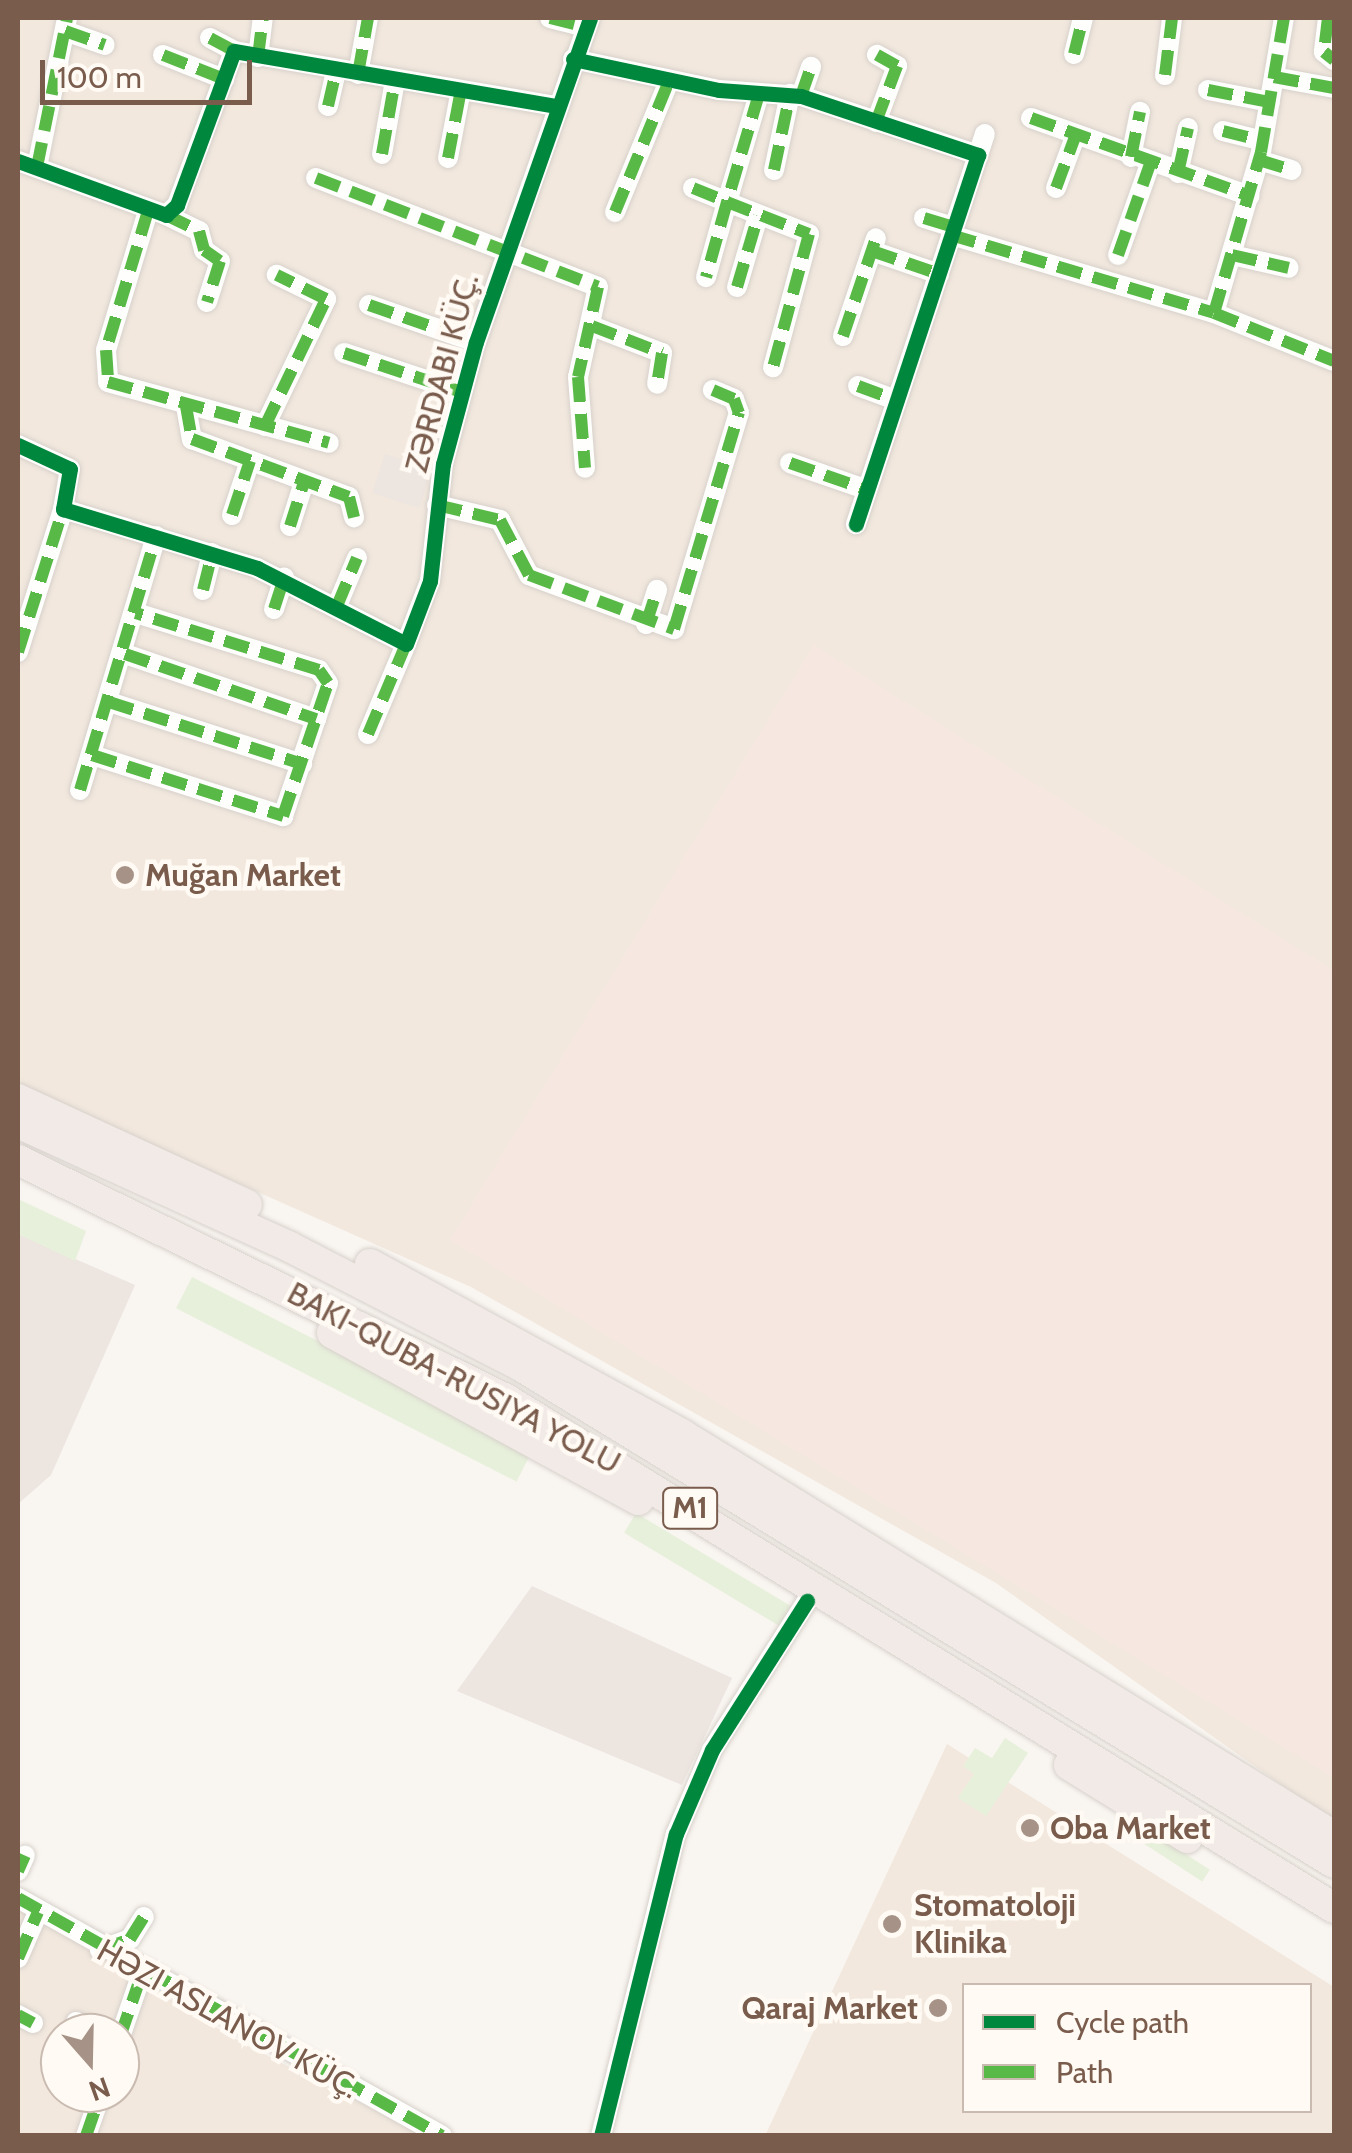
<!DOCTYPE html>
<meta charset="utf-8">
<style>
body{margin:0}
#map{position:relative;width:1352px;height:2153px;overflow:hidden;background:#f9f5f0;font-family:Cabin,sans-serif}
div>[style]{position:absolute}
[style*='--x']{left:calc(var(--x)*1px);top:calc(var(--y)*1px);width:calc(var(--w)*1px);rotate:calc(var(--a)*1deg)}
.residential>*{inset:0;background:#f2e8de}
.commercial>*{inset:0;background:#f6e8e1}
.industrial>*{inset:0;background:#ede5e0;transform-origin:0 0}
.green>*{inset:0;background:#e7f0db;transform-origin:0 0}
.roads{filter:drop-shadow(0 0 2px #d7d1cb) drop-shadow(0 0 2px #d7d1cb)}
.minor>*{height:20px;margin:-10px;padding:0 10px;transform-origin:10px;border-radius:10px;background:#fefefd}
.highway>*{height:30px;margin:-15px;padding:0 15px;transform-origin:15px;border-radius:15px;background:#f2eae7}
.quiet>*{height:12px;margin-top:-6px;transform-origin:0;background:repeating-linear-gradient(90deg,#58b947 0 25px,transparent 0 37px)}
.cycleway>*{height:15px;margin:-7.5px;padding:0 7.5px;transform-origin:7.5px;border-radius:7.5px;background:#00873e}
.dots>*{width:28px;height:28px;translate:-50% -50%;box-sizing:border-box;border:5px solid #fffaf3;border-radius:50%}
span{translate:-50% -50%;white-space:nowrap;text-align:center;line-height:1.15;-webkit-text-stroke:9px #fffaf3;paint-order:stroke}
.shield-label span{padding:2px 8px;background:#fffaf3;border:2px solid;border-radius:8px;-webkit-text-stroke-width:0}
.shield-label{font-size:30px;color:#7a5c4d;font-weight:700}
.street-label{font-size:32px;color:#7a5c4d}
.poi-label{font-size:32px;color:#7a5c4d;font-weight:700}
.left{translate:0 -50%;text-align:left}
.right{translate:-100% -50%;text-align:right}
.frame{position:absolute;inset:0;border:20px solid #7a5c4d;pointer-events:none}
.legend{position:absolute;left:962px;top:1983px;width:350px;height:130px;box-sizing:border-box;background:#fffaf3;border:2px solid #cabbb1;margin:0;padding:12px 18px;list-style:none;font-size:30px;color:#7a5c4d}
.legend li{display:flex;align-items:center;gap:20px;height:50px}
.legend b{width:50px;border:2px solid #cabbb1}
.north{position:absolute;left:40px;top:2013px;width:100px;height:100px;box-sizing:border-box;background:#fffaf3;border:2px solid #cabbb1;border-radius:50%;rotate:160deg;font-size:28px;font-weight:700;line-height:40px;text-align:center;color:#7a5c4d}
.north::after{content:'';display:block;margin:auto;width:35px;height:45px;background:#a69286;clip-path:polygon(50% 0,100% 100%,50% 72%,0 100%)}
.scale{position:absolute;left:40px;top:60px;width:212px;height:45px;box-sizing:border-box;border:5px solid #7a5c4d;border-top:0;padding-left:12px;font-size:30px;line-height:35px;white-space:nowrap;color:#7a5c4d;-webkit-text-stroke:8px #fffaf3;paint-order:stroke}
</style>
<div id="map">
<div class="residential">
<i style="clip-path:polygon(18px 18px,1334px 18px,1334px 1822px,996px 1583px,471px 1287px,18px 1085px)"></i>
<i style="clip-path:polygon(evenodd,947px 1744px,1334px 1987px,1334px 2135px,765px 2136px,947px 1744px,964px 1986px,1310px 1986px,1310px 2110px,964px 2110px,964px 1986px)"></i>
<i style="clip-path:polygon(evenodd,18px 1907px,242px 2043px,424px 2135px,18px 2135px,18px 1907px,60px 2033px,120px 2033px,120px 2093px,60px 2093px,60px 2033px)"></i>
</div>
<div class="commercial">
<i style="clip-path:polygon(814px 645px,1334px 971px,1334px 1778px,450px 1240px)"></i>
</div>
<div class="industrial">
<i style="left:385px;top:454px;width:49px;height:41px;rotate:18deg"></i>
<i style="clip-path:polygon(18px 1234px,135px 1285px,51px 1475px,18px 1504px)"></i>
<i style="clip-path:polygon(532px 1586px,732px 1678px,682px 1785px,457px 1691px)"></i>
</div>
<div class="green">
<i style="clip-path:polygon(18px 1199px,86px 1231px,75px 1261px,18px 1234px)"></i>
<i style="left:192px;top:1277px;width:382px;height:35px;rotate:27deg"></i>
<i style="left:636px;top:1513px;width:182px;height:23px;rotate:31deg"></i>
<i style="clip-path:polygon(1005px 1738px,1028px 1753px,986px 1816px,958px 1798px,974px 1774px,963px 1766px,975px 1748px,992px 1758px)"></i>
<i style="left:1141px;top:1825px;width:82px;height:14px;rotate:33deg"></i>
</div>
<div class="roads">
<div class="minor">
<i style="--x:550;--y:18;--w:37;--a:14"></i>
<i style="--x:1328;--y:18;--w:34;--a:97"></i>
<i style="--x:1324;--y:52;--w:13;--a:39"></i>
<i style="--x:65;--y:31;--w:42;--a:19.3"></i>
<i style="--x:210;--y:38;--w:27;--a:28"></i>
<i style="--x:1074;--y:54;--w:37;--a:-76"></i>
<i style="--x:163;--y:55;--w:66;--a:21.5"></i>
<i style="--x:258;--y:57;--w:39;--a:-83"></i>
<i style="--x:573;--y:59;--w:149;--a:12"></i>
<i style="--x:719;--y:90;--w:82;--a:4.2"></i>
<i style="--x:801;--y:96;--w:187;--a:18.4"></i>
<i style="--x:978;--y:155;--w:389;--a:108.3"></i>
<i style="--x:358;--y:74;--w:57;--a:-79.9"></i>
<i style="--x:1165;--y:75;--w:57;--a:-83"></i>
<i style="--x:1274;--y:77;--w:61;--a:10.4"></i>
<i style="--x:1208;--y:90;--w:63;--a:11"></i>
<i style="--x:759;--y:94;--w:113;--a:106.5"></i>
<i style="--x:727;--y:202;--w:88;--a:21.3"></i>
<i style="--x:809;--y:234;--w:138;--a:105.1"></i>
<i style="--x:801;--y:96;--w:31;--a:-71"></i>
<i style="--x:328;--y:106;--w:37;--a:-77"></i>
<i style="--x:1031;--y:118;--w:232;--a:19.6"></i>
<i style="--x:876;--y:122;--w:60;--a:-69.4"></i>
<i style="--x:897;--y:66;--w:23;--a:-151"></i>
<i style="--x:1223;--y:131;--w:41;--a:14"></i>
<i style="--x:382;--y:154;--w:75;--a:-80"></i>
<i style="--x:978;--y:155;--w:22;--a:-72"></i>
<i style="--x:1131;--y:157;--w:46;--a:-78.7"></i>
<i style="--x:448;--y:158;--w:69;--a:-79.2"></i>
<i style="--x:1259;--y:160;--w:34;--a:17"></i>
<i style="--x:18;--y:161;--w:158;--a:20"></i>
<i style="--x:166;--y:215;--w:15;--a:-42"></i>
<i style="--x:177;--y:205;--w:164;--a:-69.7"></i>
<i style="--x:234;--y:51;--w:326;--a:9.7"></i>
<i style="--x:37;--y:167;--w:152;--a:-78.6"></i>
<i style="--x:774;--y:170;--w:78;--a:-78.1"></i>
<i style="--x:1178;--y:173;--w:46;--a:-77.5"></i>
<i style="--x:316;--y:178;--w:302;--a:21.1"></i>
<i style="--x:598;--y:287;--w:92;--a:102.5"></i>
<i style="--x:578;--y:377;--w:91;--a:85.6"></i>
<i style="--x:693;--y:188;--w:37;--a:22"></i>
<i style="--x:727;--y:202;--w:78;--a:105.6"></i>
<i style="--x:1056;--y:188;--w:54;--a:-69.6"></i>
<i style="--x:148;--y:211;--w:145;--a:106.8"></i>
<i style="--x:106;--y:350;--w:32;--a:86"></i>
<i style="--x:108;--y:382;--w:229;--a:15.4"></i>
<i style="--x:615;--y:212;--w:142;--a:-67.6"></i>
<i style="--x:166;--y:215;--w:37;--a:26"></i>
<i style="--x:199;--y:231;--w:20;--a:75"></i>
<i style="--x:204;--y:250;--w:19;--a:35"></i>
<i style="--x:220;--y:261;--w:43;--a:107.6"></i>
<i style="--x:924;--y:218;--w:31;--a:17"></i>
<i style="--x:951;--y:235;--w:274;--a:16.5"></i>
<i style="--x:1214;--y:313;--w:129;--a:21.8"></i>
<i style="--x:872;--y:251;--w:71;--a:18.9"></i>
<i style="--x:1118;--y:255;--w:96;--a:-70.6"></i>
<i style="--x:1232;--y:255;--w:58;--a:12.8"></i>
<i style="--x:737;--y:287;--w:74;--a:-73.5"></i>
<i style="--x:369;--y:305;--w:113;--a:19.1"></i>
<i style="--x:1214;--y:313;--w:168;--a:-73.7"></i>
<i style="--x:1261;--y:152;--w:136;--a:-80.3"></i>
<i style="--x:592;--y:326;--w:75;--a:21.1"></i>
<i style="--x:662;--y:353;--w:31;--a:99"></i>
<i style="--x:843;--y:336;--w:103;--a:-71.4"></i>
<i style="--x:344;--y:353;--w:124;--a:18.3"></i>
<i style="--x:858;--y:386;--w:40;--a:20.2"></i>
<i style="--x:186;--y:406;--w:34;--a:80"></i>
<i style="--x:192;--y:439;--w:167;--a:20.3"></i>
<i style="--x:349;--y:497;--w:21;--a:76"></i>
<i style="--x:265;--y:426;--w:141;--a:-64.3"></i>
<i style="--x:326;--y:299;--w:55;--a:-153.9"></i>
<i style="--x:18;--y:445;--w:57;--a:24.8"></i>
<i style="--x:70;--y:469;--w:41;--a:99.9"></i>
<i style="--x:63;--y:509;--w:203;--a:16.9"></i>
<i style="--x:257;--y:568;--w:167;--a:27"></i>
<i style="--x:406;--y:644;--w:67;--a:-69.1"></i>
<i style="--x:430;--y:581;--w:118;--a:-83.7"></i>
<i style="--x:443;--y:464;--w:126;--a:-74.9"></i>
<i style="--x:476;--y:342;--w:343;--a:-70.6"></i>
<i style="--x:790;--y:463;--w:79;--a:19.1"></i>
<i style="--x:437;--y:505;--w:65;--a:13.4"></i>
<i style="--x:500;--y:520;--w:62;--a:62.2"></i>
<i style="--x:529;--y:575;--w:155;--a:20.4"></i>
<i style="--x:674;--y:629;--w:226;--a:-73.3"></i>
<i style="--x:739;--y:413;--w:15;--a:-110"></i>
<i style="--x:734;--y:399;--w:23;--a:-157"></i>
<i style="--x:232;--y:515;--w:57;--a:-71.6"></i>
<i style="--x:290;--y:526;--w:46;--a:-72.3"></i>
<i style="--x:203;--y:590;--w:38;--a:-76"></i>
<i style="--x:337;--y:606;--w:52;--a:-67.4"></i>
<i style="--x:274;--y:609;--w:33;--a:-72"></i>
<i style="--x:646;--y:624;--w:36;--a:-72"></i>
<i style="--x:18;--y:652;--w:150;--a:-72.5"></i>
<i style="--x:125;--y:654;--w:202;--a:18.8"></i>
<i style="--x:109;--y:702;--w:203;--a:17.8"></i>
<i style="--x:368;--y:734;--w:98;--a:-67.1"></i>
<i style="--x:92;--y:755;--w:201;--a:17.7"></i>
<i style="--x:283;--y:816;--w:140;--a:-71.3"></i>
<i style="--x:328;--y:683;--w:16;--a:-125"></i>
<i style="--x:319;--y:670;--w:192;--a:-162.7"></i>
<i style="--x:80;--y:790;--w:265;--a:-73.3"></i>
<i style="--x:18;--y:1871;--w:17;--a:-66"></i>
<i style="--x:18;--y:1898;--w:486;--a:29.3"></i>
<i style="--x:100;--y:1950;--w:32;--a:-20"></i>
<i style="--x:130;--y:1939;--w:26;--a:-58"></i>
<i style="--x:18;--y:1958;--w:50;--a:-66.5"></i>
<i style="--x:18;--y:2015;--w:17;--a:28"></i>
<i style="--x:76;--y:2022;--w:34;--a:19"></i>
<i style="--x:120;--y:2037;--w:68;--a:-71"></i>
<i style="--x:86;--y:2136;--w:46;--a:-70.8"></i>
<i style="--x:601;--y:2136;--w:311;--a:-76.1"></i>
<i style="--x:676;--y:1834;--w:91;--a:-66.8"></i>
<i style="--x:712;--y:1750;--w:177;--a:-57.5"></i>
</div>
<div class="highway">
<i style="--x:18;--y:1099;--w:252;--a:24.8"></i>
<i style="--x:18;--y:1123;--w:299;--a:24.5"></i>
<i style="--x:290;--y:1247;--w:263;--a:27.3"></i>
<i style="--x:524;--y:1368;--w:949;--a:31.43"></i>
<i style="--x:18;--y:1160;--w:543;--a:26.09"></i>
<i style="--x:506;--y:1399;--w:972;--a:31.58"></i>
<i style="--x:370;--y:1264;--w:357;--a:28.6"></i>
<i style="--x:683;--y:1435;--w:765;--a:31.63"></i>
<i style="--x:332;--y:1333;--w:349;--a:28.6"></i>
<i style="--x:1069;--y:1765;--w:139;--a:31.7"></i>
</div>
</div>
<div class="quiet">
<i style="--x:550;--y:18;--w:37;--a:14"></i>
<i style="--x:1328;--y:18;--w:34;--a:97"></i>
<i style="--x:1324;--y:52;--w:13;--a:39"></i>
<i style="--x:65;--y:31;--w:42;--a:19.3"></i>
<i style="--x:210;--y:38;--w:27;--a:28"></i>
<i style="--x:1074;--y:54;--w:37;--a:-76"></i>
<i style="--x:163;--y:55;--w:66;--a:21.5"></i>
<i style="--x:258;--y:57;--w:39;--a:-83"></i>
<i style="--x:358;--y:74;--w:57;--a:-79.9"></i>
<i style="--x:1165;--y:75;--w:57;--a:-83"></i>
<i style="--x:1274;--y:77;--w:61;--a:10.4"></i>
<i style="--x:1208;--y:90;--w:63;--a:11"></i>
<i style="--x:759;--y:94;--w:113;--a:106.5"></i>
<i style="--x:727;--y:202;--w:88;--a:21.3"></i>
<i style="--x:809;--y:234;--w:138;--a:105.1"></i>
<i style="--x:801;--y:96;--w:31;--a:-71"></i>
<i style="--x:328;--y:106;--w:37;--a:-77"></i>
<i style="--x:1031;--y:118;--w:232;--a:19.6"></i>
<i style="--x:876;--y:122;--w:60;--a:-69.4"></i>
<i style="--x:897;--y:66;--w:23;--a:-151"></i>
<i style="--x:1223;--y:131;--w:41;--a:14"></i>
<i style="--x:382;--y:154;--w:75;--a:-80"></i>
<i style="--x:1131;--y:157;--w:46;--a:-78.7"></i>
<i style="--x:448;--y:158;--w:69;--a:-79.2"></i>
<i style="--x:1259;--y:160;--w:34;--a:17"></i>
<i style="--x:37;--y:167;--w:152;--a:-78.6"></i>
<i style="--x:774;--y:170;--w:78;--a:-78.1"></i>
<i style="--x:1178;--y:173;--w:46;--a:-77.5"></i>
<i style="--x:316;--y:178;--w:302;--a:21.1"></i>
<i style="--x:598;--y:287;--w:92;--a:102.5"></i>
<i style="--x:578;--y:377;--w:91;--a:85.6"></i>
<i style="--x:693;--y:188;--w:37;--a:22"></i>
<i style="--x:727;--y:202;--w:78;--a:105.6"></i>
<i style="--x:1056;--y:188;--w:54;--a:-69.6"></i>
<i style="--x:148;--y:211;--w:145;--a:106.8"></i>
<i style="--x:106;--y:350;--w:32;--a:86"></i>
<i style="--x:108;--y:382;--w:229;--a:15.4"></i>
<i style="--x:615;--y:212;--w:142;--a:-67.6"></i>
<i style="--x:166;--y:215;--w:37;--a:26"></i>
<i style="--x:199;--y:231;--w:20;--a:75"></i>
<i style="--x:204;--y:250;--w:19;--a:35"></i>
<i style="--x:220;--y:261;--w:43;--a:107.6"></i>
<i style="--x:924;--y:218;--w:31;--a:17"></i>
<i style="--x:951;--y:235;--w:274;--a:16.5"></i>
<i style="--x:1214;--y:313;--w:129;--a:21.8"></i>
<i style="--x:872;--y:251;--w:71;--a:18.9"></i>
<i style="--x:1118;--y:255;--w:96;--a:-70.6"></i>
<i style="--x:1232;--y:255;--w:58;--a:12.8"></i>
<i style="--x:737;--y:287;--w:74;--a:-73.5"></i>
<i style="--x:369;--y:305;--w:113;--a:19.1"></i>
<i style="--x:1214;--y:313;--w:168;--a:-73.7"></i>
<i style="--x:1261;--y:152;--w:136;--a:-80.3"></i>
<i style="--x:592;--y:326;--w:75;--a:21.1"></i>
<i style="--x:662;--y:353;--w:31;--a:99"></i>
<i style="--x:843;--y:336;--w:103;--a:-71.4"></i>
<i style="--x:344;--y:353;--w:124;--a:18.3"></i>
<i style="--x:858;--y:386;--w:40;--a:20.2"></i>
<i style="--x:186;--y:406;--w:34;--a:80"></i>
<i style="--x:192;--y:439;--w:167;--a:20.3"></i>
<i style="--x:349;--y:497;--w:21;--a:76"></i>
<i style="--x:265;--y:426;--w:141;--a:-64.3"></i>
<i style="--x:326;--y:299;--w:55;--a:-153.9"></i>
<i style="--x:790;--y:463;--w:79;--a:19.1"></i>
<i style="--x:437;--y:505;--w:65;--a:13.4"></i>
<i style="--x:500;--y:520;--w:62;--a:62.2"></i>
<i style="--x:529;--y:575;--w:155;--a:20.4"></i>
<i style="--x:674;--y:629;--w:226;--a:-73.3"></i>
<i style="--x:739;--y:413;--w:15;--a:-110"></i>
<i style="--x:734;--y:399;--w:23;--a:-157"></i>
<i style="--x:232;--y:515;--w:57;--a:-71.6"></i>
<i style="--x:290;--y:526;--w:46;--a:-72.3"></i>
<i style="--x:203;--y:590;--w:38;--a:-76"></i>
<i style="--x:337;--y:606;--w:52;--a:-67.4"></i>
<i style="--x:274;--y:609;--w:33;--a:-72"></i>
<i style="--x:646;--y:624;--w:36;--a:-72"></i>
<i style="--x:18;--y:652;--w:150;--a:-72.5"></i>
<i style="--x:125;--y:654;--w:202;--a:18.8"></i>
<i style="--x:109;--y:702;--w:203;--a:17.8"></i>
<i style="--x:368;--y:734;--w:98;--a:-67.1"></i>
<i style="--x:92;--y:755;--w:201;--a:17.7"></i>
<i style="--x:283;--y:816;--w:140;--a:-71.3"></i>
<i style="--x:328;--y:683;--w:16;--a:-125"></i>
<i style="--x:319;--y:670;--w:192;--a:-162.7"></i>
<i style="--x:80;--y:790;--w:265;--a:-73.3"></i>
<i style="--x:18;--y:1871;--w:17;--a:-66"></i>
<i style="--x:18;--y:1898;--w:486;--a:29.3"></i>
<i style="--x:100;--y:1950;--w:32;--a:-20"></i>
<i style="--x:130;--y:1939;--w:26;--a:-58"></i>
<i style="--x:18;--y:1958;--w:50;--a:-66.5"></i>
<i style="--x:18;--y:2015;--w:17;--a:28"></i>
<i style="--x:76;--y:2022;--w:34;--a:19"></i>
<i style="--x:120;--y:2037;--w:68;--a:-71"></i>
<i style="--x:86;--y:2136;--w:46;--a:-70.8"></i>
</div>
<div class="cycleway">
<i style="--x:573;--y:59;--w:149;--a:12"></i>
<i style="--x:719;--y:90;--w:82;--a:4.2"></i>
<i style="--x:801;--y:96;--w:187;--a:18.4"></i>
<i style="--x:978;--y:155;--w:389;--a:108.3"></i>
<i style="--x:18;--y:161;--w:158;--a:20"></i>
<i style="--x:166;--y:215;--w:15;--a:-42"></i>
<i style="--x:177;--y:205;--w:164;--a:-69.7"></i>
<i style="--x:234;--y:51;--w:326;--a:9.7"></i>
<i style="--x:18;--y:445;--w:57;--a:24.8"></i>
<i style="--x:70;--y:469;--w:41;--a:99.9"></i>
<i style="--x:63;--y:509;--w:203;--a:16.9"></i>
<i style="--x:257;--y:568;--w:167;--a:27"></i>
<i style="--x:406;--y:644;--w:67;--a:-69.1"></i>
<i style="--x:430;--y:581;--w:118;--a:-83.7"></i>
<i style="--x:443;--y:464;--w:126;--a:-74.9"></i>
<i style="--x:476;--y:342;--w:343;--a:-70.6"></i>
<i style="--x:601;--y:2136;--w:311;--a:-76.1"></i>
<i style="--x:676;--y:1834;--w:91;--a:-66.8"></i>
<i style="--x:712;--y:1750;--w:177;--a:-57.5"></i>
</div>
<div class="dots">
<i style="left:125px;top:875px;background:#a69286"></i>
<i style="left:1030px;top:1828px;background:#a69286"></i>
<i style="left:892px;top:1924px;background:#a69286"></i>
<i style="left:938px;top:2008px;background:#a69286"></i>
</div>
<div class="shield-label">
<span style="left:690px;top:1508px">M1</span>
</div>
<div class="street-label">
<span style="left:442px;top:373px;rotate:-75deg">ZƏRDABI KÜÇ.</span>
<span style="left:454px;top:1378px;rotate:28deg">BAKI-QUBA-RUSIYA YOLU</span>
<span style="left:228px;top:2019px;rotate:29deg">HƏZI ASLANOV KÜÇ.</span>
</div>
<div class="poi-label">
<span class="left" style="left:145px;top:875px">Muğan Market</span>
<span class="left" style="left:1050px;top:1828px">Oba Market</span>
<span class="left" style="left:914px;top:1924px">Stomatoloji<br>Klinika</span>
<span class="right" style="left:918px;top:2008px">Qaraj Market</span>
</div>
<div class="frame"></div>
<ul class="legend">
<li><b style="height:12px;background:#00873e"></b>Cycle path</li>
<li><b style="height:12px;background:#58b947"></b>Path</li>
</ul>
<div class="north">N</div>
<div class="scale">100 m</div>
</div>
